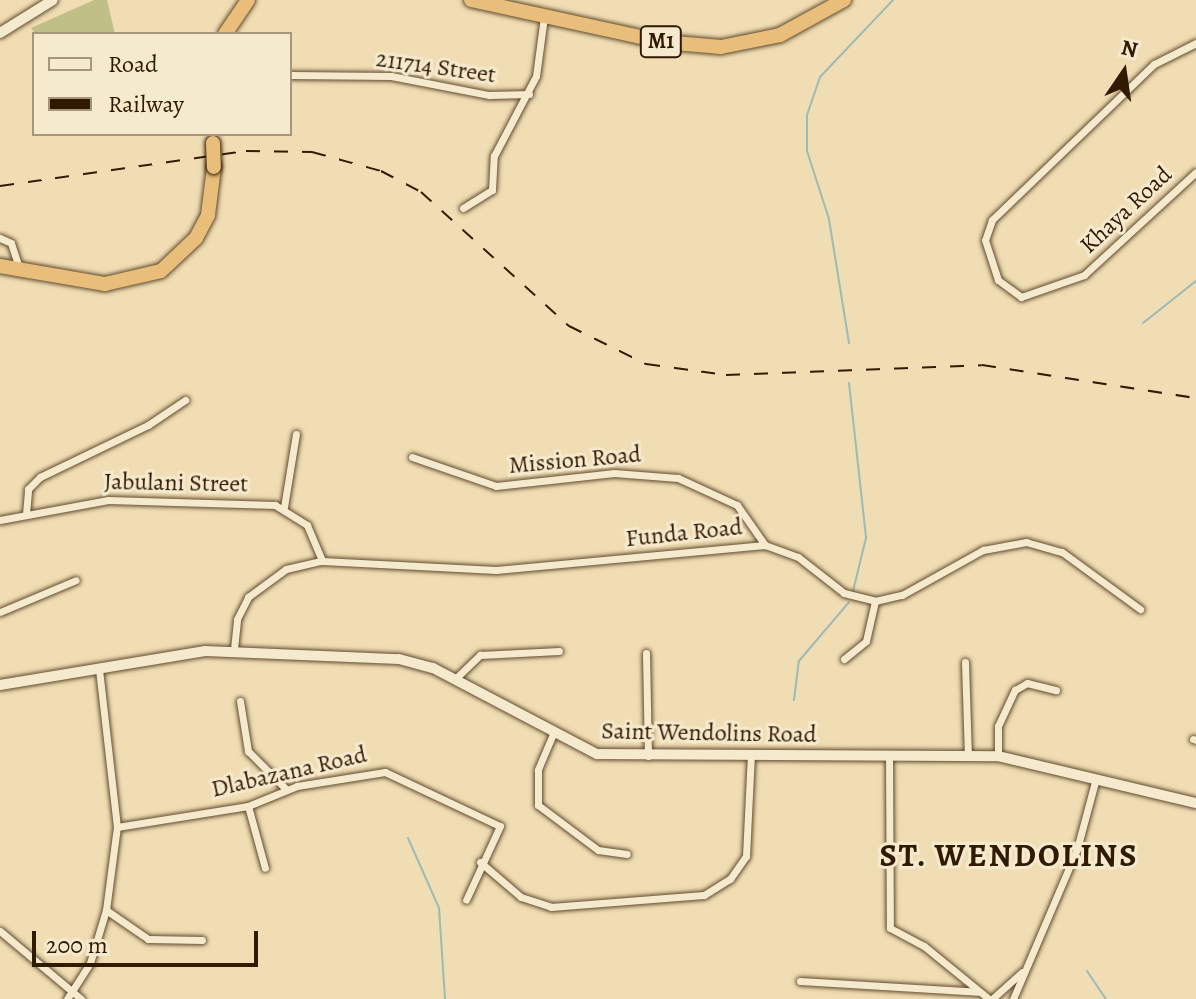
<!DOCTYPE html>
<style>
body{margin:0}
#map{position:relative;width:1196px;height:999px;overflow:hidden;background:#f0ddb3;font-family:Alegreya,serif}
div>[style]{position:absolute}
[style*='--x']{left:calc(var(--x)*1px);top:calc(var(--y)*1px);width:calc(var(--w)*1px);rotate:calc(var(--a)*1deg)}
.green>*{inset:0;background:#c1bf88}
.stream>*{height:2px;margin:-1px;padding:0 1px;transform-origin:1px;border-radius:1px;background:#9dbab6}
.roads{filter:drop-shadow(0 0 2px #614b2e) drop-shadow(0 0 2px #614b2e)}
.street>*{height:7px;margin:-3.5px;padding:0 3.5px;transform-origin:3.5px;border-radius:3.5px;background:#f5e9ce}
.secondary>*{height:10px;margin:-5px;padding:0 5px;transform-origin:5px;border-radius:5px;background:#f5e9ce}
.highway>*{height:14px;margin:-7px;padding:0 7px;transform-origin:7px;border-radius:7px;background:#e8be7a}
.rail>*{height:2px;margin-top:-1px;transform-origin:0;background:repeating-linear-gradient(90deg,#311a02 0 14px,transparent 0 28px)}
.bridges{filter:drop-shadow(0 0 2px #311a02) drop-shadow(0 0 2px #311a02)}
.highway-bridge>*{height:14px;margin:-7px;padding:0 7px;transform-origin:7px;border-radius:7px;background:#e8be7a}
span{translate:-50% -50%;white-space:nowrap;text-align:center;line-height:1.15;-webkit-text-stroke:6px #f5e9ce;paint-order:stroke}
.shield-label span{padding:2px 6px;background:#f5e9ce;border:2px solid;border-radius:6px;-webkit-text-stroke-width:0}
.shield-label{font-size:22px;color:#311a02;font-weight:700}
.street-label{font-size:24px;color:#311a02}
.district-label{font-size:32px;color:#311a02;font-weight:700;letter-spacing:2px}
.legend{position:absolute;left:32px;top:32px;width:260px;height:104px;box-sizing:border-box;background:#f5e9ce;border:2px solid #a7967c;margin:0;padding:10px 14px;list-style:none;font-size:24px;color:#311a02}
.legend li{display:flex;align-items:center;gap:16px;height:40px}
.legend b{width:40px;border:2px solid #a7967c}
.north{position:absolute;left:1084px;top:32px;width:80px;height:80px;-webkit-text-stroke:6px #f5e9ce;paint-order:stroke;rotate:13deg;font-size:22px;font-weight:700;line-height:32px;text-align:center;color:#311a02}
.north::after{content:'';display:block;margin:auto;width:28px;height:36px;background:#311a02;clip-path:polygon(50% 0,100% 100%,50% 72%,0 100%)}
.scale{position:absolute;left:32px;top:931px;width:226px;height:36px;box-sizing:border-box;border:4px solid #311a02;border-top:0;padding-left:10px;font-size:24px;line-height:28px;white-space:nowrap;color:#311a02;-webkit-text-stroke:6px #f5e9ce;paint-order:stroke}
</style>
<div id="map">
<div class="green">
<i style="clip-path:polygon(94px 0,107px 0,115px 34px,36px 34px,31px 28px)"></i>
</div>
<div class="stream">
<i style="--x:1143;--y:323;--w:68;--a:-38.4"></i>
<i style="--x:849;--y:343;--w:126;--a:-99.2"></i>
<i style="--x:829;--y:219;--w:71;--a:-107.9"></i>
<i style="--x:807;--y:151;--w:36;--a:-90"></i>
<i style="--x:807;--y:115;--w:40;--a:-71.1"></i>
<i style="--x:820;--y:77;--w:106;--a:-46.5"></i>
<i style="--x:849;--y:383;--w:156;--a:83.7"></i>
<i style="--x:866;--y:538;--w:55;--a:103.8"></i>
<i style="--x:794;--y:700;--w:39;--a:-83"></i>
<i style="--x:799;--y:661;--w:77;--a:-49.7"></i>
<i style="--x:408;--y:838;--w:77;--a:66.1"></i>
<i style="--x:439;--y:908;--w:91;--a:86.2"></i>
<i style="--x:1087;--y:971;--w:34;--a:56"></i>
</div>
<div class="roads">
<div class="street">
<i style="--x:1196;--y:43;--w:47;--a:153.4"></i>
<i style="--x:1154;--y:64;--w:225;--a:136.1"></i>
<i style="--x:992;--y:220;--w:21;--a:109"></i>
<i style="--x:985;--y:240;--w:42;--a:72"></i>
<i style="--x:998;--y:280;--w:29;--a:36"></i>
<i style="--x:1021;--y:297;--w:67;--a:-19.2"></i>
<i style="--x:1084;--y:275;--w:152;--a:-42.6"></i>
<i style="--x:290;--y:75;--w:101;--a:0.6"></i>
<i style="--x:391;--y:76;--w:100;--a:11"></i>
<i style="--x:489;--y:95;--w:40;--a:-1.4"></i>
<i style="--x:463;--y:208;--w:34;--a:-32"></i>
<i style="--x:492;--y:190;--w:34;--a:-87"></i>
<i style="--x:494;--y:156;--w:90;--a:-62.3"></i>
<i style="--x:536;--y:76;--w:60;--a:-82.3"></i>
<i style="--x:0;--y:238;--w:12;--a:24"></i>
<i style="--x:11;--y:243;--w:23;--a:72"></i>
<i style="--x:412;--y:457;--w:89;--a:19"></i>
<i style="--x:496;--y:486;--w:119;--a:-6.3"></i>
<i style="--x:614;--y:473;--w:64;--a:4.5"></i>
<i style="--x:678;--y:478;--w:65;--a:24.6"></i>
<i style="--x:737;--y:505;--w:49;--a:55"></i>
<i style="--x:284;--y:507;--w:74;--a:-80.7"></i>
<i style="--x:26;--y:514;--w:25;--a:-85"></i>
<i style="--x:28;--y:489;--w:17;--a:-45"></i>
<i style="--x:40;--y:477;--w:120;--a:-25.7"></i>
<i style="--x:148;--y:425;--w:45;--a:-34"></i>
<i style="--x:0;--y:520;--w:110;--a:-10.5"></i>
<i style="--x:108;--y:500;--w:167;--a:1.7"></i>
<i style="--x:275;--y:505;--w:38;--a:32"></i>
<i style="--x:307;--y:525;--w:39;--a:67"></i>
<i style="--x:0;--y:612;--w:82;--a:-22.8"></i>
<i style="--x:234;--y:649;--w:30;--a:-84"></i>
<i style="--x:237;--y:619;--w:25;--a:-63"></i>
<i style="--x:248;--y:597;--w:47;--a:-36.4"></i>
<i style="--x:286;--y:569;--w:37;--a:-13"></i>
<i style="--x:322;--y:561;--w:174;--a:3"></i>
<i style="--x:496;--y:570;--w:270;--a:-5.3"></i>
<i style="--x:765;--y:545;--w:35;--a:20"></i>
<i style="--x:798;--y:557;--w:58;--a:38"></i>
<i style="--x:844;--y:593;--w:32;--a:14"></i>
<i style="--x:875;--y:601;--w:28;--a:-13"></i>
<i style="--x:902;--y:595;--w:93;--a:-29.1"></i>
<i style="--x:983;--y:550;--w:44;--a:-10.5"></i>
<i style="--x:1026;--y:542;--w:37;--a:16"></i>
<i style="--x:1062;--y:552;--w:97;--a:36.2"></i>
<i style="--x:646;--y:653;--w:103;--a:88.9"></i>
<i style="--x:844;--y:659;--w:28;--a:-39"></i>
<i style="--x:866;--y:641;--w:41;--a:-77.3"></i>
<i style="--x:965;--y:662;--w:93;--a:88.2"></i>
<i style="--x:455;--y:679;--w:35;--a:-44"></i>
<i style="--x:480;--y:655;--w:79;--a:-2.9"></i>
<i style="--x:240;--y:701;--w:51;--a:80.9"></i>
<i style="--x:248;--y:751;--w:54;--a:45"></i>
<i style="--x:553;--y:734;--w:39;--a:113"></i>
<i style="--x:538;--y:770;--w:35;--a:90"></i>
<i style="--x:538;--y:805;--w:75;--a:36.9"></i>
<i style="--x:598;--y:850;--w:29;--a:8"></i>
<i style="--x:1193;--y:739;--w:3;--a:18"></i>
<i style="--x:889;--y:755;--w:173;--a:89.7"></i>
<i style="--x:890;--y:928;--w:38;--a:28"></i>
<i style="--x:924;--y:946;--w:84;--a:39.2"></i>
<i style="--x:998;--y:756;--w:30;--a:-90"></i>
<i style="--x:998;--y:726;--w:40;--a:-65"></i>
<i style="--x:1015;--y:690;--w:14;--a:-30"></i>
<i style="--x:1027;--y:683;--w:30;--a:14"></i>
<i style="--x:248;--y:806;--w:64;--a:74.7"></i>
<i style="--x:117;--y:827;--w:133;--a:-9.1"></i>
<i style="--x:248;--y:806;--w:53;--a:-22.2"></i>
<i style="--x:297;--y:786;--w:89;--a:-9"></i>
<i style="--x:385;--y:772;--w:127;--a:25.2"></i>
<i style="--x:500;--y:826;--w:81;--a:114.7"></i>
<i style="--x:480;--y:862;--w:54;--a:40.5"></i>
<i style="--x:521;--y:897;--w:32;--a:18"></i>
<i style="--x:551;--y:907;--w:153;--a:-4.5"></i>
<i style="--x:704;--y:895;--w:31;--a:-32"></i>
<i style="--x:730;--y:879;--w:28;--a:-55"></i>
<i style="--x:746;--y:856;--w:101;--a:-87.2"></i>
<i style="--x:106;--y:910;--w:51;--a:34.6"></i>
<i style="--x:148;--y:939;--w:54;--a:1.1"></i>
<i style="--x:0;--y:931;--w:106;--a:40"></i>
<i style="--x:800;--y:981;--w:178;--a:3.5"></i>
<i style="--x:67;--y:999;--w:43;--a:-57.4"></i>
<i style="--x:90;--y:963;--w:55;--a:-73.2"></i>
<i style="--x:106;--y:910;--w:84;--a:-82.5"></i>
<i style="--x:117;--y:827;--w:160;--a:-96.5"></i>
<i style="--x:992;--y:999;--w:40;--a:-42"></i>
<i style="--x:1013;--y:999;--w:163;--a:-66.9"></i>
<i style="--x:1077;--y:849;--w:73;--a:-75"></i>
</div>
<div class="secondary">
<i style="--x:0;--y:33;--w:62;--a:-31.9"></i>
<i style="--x:0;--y:685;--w:208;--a:-9.4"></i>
<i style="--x:205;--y:651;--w:194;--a:2.4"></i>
<i style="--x:399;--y:659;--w:35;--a:15"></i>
<i style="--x:433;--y:668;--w:185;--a:27.7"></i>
<i style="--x:597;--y:754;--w:401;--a:0.3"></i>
<i style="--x:998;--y:756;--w:204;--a:13.4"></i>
</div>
<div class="highway">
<i style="--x:471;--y:0;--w:197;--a:12.3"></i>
<i style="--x:663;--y:42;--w:58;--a:4.9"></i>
<i style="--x:721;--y:47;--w:60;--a:-11.5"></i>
<i style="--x:780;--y:35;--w:73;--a:-28.7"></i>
<i style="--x:225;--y:34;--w:41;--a:-55.9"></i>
<i style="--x:0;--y:266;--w:107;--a:9.7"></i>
<i style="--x:105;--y:284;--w:57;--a:-13.1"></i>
<i style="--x:161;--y:271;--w:48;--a:-43.3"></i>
<i style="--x:196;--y:238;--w:26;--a:-62"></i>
<i style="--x:208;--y:215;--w:48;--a:-82.9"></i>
</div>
</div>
<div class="rail">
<i style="--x:0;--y:186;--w:248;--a:-8.1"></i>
<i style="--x:246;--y:151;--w:66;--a:0.9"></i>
<i style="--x:312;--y:152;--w:72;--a:15.4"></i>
<i style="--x:381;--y:171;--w:45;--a:27.7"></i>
<i style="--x:421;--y:192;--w:200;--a:42.2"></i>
<i style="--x:569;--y:326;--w:86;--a:26.3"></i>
<i style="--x:646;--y:364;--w:81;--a:7.8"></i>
<i style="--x:726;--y:375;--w:256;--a:-2.2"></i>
<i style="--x:982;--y:365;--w:217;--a:8.8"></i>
</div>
<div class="bridges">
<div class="highway-bridge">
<i style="--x:213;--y:143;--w:24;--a:88"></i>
</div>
</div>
<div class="shield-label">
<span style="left:661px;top:42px">M1</span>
</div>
<div class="street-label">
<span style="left:436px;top:67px;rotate:8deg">211714 Street</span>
<span style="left:1126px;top:210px;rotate:-43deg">Khaya Road</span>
<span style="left:575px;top:460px;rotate:-5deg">Mission Road</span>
<span style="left:176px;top:483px;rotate:1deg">Jabulani Street</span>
<span style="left:684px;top:533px;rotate:-6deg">Funda Road</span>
<span style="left:709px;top:733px;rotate:1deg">Saint Wendolins Road</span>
<span style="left:289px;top:772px;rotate:-13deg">Dlabazana Road</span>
</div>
<div class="district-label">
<span style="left:1009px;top:855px">ST. WENDOLINS</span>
</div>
<ul class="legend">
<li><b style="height:10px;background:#f5e9ce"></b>Road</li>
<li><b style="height:10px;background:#311a02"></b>Railway</li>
</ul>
<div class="north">N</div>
<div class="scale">200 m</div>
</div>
